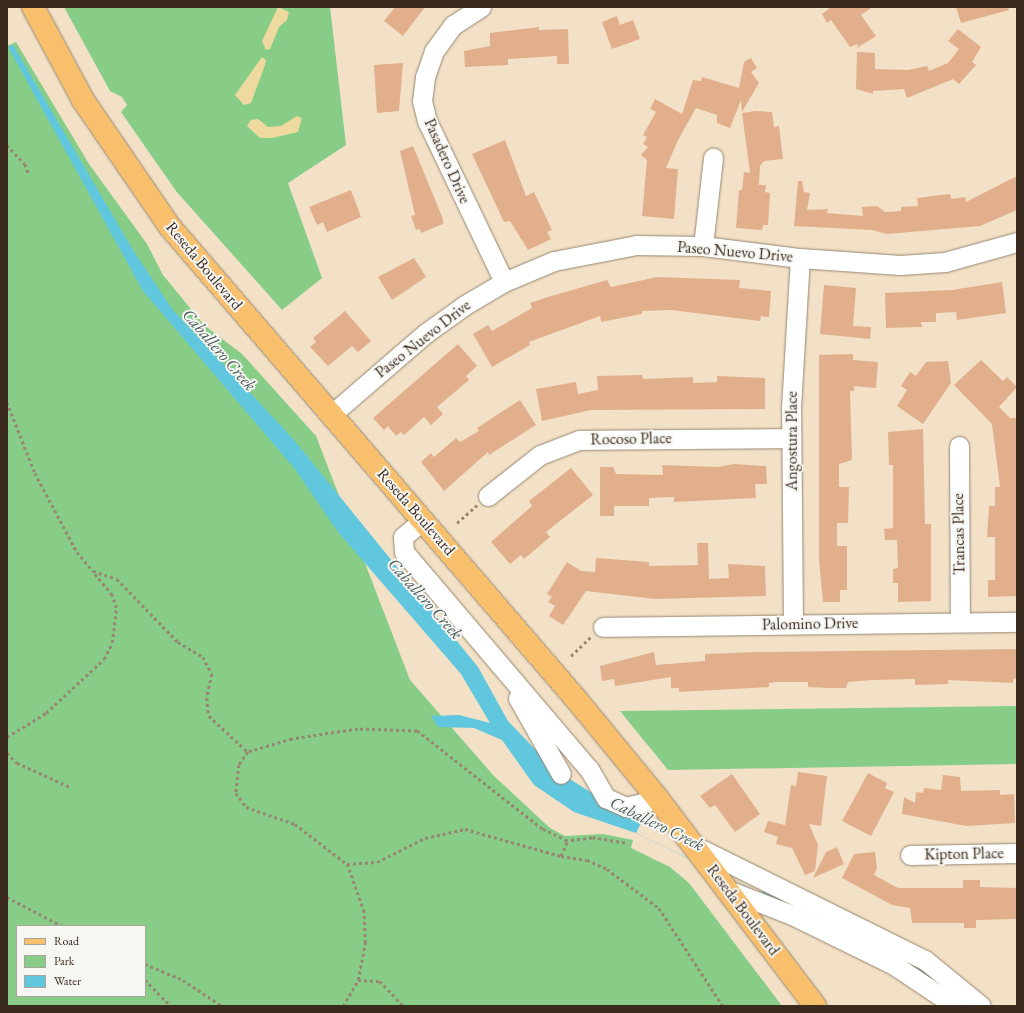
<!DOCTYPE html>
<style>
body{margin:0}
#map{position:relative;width:1024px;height:1013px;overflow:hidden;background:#f2e1c6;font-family:"EB Garamond",serif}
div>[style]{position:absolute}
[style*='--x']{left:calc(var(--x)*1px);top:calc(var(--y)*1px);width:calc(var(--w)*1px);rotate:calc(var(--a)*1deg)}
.green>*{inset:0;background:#87cd88}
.sand>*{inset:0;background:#eeda9e}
.water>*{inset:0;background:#61c7de}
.pier>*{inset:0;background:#f2e1c6;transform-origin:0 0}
.building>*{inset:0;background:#e1af8c}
.path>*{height:2.5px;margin-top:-1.25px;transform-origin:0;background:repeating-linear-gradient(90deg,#968672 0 3px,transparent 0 6px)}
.roads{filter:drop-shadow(0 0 1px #968672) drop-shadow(0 0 1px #968672)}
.minor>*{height:19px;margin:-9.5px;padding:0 9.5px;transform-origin:9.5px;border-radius:9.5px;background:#fff}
.major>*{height:22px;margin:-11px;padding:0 11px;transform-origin:11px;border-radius:11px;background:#f8bf6c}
span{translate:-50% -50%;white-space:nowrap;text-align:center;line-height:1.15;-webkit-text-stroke:4px #f6f6f2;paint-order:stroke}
.street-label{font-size:16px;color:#3b2a1e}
.water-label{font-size:17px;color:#465958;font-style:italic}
.frame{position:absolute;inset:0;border:8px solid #3b2a1e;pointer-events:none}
.legend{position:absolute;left:16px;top:925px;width:130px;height:72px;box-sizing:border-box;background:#f6f6f2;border:1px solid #aba49d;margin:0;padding:5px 7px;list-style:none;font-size:12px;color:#3b2a1e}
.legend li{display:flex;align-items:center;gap:8px;height:20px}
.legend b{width:20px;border:1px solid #aba49d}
</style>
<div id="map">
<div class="green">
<i style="clip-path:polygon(64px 7px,330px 7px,346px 145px,288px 183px,322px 278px,282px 310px,176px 191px,121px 112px,127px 105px,122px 97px,110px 91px)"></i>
<i style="clip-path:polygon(evenodd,16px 42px,89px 164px,147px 244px,163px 275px,204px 325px,242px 354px,316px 436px,410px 680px,494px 776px,550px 828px,565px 836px,603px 834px,633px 840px,631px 848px,670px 867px,689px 883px,782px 1006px,7px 1006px,7px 46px,16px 42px,17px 926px,145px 926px,145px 996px,17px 996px,17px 926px)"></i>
<i style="clip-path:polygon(1017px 706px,1017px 764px,668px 770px,620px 711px)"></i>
</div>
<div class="sand">
<i style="clip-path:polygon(278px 7px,289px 12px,287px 20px,279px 27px,270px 49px,266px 50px,262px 41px)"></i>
<i style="clip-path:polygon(262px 57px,266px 60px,265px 65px,251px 103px,244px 105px,235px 95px)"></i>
<i style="clip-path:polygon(297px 116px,302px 118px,298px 132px,272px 138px,260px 138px,247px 126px,251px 120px,258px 119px,268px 127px,281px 126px)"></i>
</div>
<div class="water">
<i style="clip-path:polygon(13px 45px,133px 250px,172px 309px,294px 440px,478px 667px,508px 721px,555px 770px,641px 823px,892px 947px,974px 1006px,961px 1006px,761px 894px,636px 833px,574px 812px,534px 785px,502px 740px,474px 728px,438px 727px,431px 716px,459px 715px,490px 723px,461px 674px,338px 532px,295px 469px,143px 291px,8px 47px)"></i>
</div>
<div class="pier">
<i style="left:641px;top:823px;width:139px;height:11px;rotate:26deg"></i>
</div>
<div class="building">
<i style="clip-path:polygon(395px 7px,425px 7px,403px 36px,384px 21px)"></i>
<i style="clip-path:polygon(831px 7px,873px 7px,861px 15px,876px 36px,857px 48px,858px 44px,850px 47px,831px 20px,827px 23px,822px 14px)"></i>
<i style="clip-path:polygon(956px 7px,1008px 7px,1009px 10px,961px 23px)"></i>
<i style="clip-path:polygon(617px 16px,620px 25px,633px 20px,640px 39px,612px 49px,602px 22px)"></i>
<i style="clip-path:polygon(539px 27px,539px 30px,568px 29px,569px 64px,557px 64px,557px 56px,508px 59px,508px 65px,465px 67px,464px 51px,490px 46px,490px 33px)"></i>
<i style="clip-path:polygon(958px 29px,981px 47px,972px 62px,976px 65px,959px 84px,953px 79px,907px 98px,904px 89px,873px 91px,873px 94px,856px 89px,857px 52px,875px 53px,875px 69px,908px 70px,927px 66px,929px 71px,948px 63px,959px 49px,948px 41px)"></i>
<i style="clip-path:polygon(751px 58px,757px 68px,751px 72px,759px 83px,742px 112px,741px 100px,730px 128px,717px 123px,717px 115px,696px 108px,678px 140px,666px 168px,678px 169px,674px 219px,642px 216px,647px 160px,641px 155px,648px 147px,643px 144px,647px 137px,643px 135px,656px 112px,650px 109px,655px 99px,682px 114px,693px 80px,701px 81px,702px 77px,739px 88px,744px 62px)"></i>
<i style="clip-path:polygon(403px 63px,399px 111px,377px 113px,374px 65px)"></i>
<i style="clip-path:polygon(756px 111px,772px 112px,774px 127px,779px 126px,783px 159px,764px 161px,760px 166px,759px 185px,766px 185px,765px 192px,770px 193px,768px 225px,763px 225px,762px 230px,736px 228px,739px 190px,742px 190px,744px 172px,750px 173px,742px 113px)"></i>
<i style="clip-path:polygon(505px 140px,526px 196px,534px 192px,552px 230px,547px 232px,551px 239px,528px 250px,510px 221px,504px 222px,472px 154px)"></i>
<i style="clip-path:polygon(413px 146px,443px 219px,443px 224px,421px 233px,420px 229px,416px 230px,411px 216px,415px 215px,400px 151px)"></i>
<i style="clip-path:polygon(1017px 176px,1017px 210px,980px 226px,887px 234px,872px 230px,794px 226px,798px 181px,802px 181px,804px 192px,810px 193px,807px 210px,828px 209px,827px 213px,863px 216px,862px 207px,877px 206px,885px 212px,901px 211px,901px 207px,918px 206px,917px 198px,950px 194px,951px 199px,965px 197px,966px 202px)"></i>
<i style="clip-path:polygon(351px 190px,361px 217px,327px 232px,323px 222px,317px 225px,309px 207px)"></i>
<i style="clip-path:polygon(414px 258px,426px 277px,392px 300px,378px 277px)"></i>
<i style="clip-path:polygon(657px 277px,740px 280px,739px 288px,771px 291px,769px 317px,761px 316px,760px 321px,671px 310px,642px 311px,642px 314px,601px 322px,600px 316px,529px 342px,530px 345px,492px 367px,473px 334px,488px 325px,492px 331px,532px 308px,530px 303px,548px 297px,607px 280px,611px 287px)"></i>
<i style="clip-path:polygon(1002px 282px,1006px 313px,957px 320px,956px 312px,936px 313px,936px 322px,921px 322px,922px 327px,886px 328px,885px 293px,952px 290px)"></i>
<i style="clip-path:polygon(824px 285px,856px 288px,853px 326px,871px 327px,870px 339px,820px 334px)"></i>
<i style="clip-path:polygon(345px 311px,371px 341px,358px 352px,352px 346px,328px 366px,310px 347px,316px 342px,313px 338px)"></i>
<i style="clip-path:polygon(458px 344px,477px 366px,466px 376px,469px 380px,437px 407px,443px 414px,431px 425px,424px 417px,404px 435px,401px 432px,396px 436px,388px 426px,384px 430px,373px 418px)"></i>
<i style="clip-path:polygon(853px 354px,853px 360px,878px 362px,876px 388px,854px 386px,854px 391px,850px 391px,852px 460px,839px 464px,839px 487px,849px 487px,848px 523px,837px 523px,837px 546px,847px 546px,847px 590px,840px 590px,840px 602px,823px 602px,819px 559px,819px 355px)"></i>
<i style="clip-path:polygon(981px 360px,1003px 381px,1007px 377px,1017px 387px,999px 407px,1010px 418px,1017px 418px,1017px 596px,988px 597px,988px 580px,995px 580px,995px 537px,987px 537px,989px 506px,995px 506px,995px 487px,1000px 487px,992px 424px,954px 385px)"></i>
<i style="clip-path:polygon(948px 361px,951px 383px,923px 424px,897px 406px,907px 390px,901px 386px,910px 372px,916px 376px,926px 362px)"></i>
<i style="clip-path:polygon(642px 375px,643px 379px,693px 377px,693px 383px,717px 382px,717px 376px,765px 378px,765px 409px,591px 410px,542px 421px,536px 389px,576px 382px,578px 394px,598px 390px,597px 376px)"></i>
<i style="clip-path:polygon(520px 400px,536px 425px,489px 455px,488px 452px,444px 491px,421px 462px,431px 453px,434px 457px,456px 438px,460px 442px,479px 431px,477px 428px)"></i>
<i style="clip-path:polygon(923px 429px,925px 524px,931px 524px,931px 601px,898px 602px,898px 583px,893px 583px,893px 569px,898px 568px,897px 540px,885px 540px,884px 529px,893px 528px,893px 465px,889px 465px,888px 432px)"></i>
<i style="clip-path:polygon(734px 464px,766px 466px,767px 484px,755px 484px,756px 498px,674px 502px,674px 497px,649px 498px,649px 506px,614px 506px,614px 516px,600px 516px,600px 467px,613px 467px,616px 474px,663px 475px,662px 465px,718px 467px)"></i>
<i style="clip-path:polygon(571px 468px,593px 495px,546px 532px,550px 537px,524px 559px,521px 555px,510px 564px,491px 542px,532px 506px,529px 501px)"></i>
<i style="clip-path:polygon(697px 543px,708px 543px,709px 579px,729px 578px,728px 564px,765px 566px,766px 596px,655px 599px,586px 591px,563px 625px,549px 616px,555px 606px,548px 602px,552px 597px,547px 594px,567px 562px,581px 571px,595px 572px,596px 558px,649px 562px,649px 566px,698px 565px)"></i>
<i style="clip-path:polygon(1017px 649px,1017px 678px,1013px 679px,1013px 683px,948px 680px,948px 684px,915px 685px,915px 679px,872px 680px,848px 682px,846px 688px,829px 688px,808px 687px,808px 682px,777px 682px,769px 683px,769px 687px,679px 692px,679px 688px,671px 688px,671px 677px,615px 686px,614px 679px,602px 681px,600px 666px,654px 652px,656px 665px,705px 661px,705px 654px,757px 652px)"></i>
<i style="clip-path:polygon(798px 772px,827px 776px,821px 826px,809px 824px,818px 845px,815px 871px,805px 875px,792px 848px,776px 844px,778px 837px,764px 832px,768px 821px,785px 825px,791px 785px,796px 786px)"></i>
<i style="clip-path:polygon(868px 773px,887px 783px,885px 788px,894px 792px,871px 836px,842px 821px)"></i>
<i style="clip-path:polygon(732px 774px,760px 814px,735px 832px,715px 805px,710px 808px,700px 796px)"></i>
<i style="clip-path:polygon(943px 775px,960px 777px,961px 791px,1000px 790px,1000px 795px,1014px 794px,1015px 823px,966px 826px,902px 814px,904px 797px,915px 803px,916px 792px,923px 793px,924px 788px,941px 790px)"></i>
<i style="clip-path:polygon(837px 847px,844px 864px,813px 878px,826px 852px)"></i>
<i style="clip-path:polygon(875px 852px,877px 868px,874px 875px,898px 888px,963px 888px,963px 880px,980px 880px,980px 887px,1016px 888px,1016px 919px,976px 920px,976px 928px,964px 928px,964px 923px,912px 923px,910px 908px,892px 905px,842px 878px,854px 854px)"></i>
</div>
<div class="path">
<i style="--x:7;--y:145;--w:26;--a:47"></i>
<i style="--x:25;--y:164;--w:12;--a:70"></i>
<i style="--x:7;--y:402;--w:76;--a:68.5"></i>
<i style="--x:35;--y:473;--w:89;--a:62"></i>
<i style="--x:77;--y:552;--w:25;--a:50"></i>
<i style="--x:93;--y:571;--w:25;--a:18"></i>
<i style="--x:117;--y:579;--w:88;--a:45.9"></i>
<i style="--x:178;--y:642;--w:29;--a:31"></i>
<i style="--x:203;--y:657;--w:19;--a:62"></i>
<i style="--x:212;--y:674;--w:25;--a:102"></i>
<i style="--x:207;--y:698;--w:18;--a:84"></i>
<i style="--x:209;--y:716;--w:53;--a:42.7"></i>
<i style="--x:457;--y:523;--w:27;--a:-42"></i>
<i style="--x:571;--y:656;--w:29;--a:-44"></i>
<i style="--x:7;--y:737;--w:46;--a:-31.6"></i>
<i style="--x:46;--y:713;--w:79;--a:-43"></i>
<i style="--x:104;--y:659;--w:18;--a:-63"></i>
<i style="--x:112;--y:643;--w:35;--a:-83"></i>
<i style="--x:116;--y:608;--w:14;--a:-107"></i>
<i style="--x:112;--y:595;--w:30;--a:-130"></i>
<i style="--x:7;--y:753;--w:14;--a:45"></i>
<i style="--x:17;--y:763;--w:58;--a:24.4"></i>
<i style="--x:625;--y:843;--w:33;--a:-171"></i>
<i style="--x:592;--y:838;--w:25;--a:173"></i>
<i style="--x:567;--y:841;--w:28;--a:-154"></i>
<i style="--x:542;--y:829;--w:159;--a:-141.9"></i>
<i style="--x:417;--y:731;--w:59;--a:-178.1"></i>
<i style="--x:358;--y:729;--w:67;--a:171.4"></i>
<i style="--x:292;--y:739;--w:46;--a:163.5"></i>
<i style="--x:248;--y:752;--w:16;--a:125"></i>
<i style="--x:239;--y:765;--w:28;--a:96"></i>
<i style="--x:236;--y:793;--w:17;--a:54"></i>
<i style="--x:246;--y:807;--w:52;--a:19.1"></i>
<i style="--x:295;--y:824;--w:66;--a:37.6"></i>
<i style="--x:347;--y:864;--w:30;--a:-4"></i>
<i style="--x:377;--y:862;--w:54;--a:-26.6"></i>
<i style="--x:425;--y:838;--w:41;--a:-12.7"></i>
<i style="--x:465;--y:829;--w:100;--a:15.7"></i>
<i style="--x:561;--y:856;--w:26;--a:9"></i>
<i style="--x:587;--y:860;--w:22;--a:24"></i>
<i style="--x:607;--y:869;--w:65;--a:36.9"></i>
<i style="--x:659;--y:908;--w:117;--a:56.9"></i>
<i style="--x:561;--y:856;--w:16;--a:-68"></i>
<i style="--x:7;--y:897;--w:62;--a:27.8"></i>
<i style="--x:145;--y:964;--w:41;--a:22.8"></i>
<i style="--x:183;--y:980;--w:47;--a:33.7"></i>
<i style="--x:145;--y:980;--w:37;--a:45"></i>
<i style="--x:358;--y:980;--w:22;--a:3"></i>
<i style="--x:380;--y:981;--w:34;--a:47"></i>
<i style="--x:343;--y:1006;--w:30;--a:-60"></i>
<i style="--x:358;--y:980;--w:38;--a:-79"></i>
<i style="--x:365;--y:943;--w:31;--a:-92"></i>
<i style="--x:364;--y:912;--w:51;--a:-109.5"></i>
</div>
<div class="roads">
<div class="minor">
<i style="--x:481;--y:7;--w:33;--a:147"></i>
<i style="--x:453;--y:25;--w:32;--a:126"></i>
<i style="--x:434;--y:51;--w:28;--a:109"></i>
<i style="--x:425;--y:77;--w:24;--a:97"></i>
<i style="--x:422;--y:101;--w:21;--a:76"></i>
<i style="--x:427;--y:121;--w:178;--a:64.4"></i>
<i style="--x:703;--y:246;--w:89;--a:-83.5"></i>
<i style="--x:332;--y:414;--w:124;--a:-40.8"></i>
<i style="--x:426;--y:333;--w:48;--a:-35.7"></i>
<i style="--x:465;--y:305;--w:45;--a:-30.5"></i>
<i style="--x:504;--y:282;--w:54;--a:-22.8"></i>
<i style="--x:554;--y:261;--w:84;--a:-11"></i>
<i style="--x:636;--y:245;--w:67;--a:0.9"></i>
<i style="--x:703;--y:246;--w:98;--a:7.1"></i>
<i style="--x:800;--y:258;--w:100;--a:4"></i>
<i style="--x:900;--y:265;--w:45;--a:-3.8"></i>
<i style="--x:945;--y:262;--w:75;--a:-15.5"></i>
<i style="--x:959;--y:446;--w:176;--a:89.7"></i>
<i style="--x:488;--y:496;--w:66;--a:-38.3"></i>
<i style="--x:540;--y:455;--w:42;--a:-21"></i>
<i style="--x:579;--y:440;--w:212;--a:-0.5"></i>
<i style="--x:423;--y:520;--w:26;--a:140"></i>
<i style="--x:403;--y:537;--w:15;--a:86"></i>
<i style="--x:404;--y:552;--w:285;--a:49.6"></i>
<i style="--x:589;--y:769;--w:34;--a:60"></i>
<i style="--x:606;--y:798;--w:22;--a:24"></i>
<i style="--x:626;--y:807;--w:33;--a:-14"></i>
<i style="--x:793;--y:624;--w:216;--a:-90.5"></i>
<i style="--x:791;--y:408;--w:150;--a:-86.6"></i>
<i style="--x:603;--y:627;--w:414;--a:-0.7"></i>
<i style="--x:518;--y:698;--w:87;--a:60.5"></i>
<i style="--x:693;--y:845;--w:259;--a:26.4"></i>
<i style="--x:925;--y:960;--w:72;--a:39.4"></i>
<i style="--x:910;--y:855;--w:107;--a:-1.1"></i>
<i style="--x:728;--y:890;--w:69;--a:21.3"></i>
<i style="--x:792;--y:915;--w:114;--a:26.1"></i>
<i style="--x:894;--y:965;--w:73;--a:33.9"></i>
</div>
<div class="major">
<i style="--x:33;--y:7;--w:106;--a:61.7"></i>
<i style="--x:83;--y:100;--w:154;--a:55.6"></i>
<i style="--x:170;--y:227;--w:623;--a:49.3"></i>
<i style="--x:576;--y:699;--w:129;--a:50.6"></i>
<i style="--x:658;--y:799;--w:260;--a:52.8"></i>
</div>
</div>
<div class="street-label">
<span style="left:447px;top:161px;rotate:66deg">Pasadero Drive</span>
<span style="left:735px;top:252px;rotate:5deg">Paseo Nuevo Drive</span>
<span style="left:204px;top:266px;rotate:50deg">Reseda Boulevard</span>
<span style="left:423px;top:339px;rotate:-38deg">Paseo Nuevo Drive</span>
<span style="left:631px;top:439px;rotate:-1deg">Rocoso Place</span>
<span style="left:792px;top:441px;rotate:-90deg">Angostura Place</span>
<span style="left:416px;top:512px;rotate:49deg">Reseda Boulevard</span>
<span style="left:959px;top:534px;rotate:-91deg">Trancas Place</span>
<span style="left:810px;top:624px;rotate:-1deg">Palomino Drive</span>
<span style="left:964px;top:854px;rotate:-1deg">Kipton Place</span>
<span style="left:743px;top:910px;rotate:53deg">Reseda Boulevard</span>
</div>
<div class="water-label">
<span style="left:219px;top:350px;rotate:49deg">Caballero Creek</span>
<span style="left:425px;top:599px;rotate:48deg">Caballero Creek</span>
<span style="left:657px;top:824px;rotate:26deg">Caballero Creek</span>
</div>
<div class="frame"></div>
<ul class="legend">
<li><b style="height:5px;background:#f8bf6c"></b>Road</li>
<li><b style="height:11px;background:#87cd88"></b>Park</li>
<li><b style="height:11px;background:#61c7de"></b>Water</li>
</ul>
</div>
